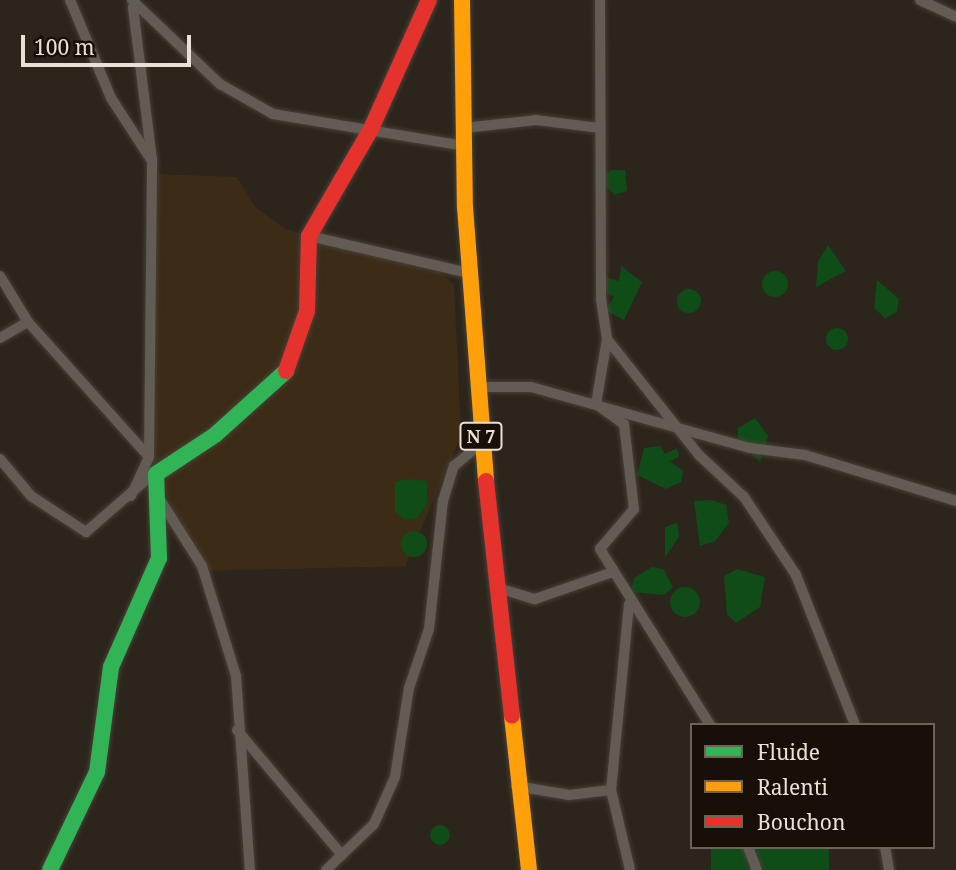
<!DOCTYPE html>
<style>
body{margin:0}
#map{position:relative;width:956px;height:870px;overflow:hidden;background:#2c251c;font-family:"Noto Serif",serif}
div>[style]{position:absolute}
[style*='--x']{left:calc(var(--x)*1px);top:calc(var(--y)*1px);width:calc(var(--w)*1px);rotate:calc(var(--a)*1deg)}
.built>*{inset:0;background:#3c2c16}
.green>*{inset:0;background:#0f4c17;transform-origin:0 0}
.round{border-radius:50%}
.roads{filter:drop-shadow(0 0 2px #474039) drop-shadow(0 0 2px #474039)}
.street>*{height:10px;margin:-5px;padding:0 5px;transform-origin:5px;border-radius:5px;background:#625c55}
.fast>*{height:16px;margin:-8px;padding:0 8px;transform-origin:8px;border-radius:8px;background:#30b455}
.slow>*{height:16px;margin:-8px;padding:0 8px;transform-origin:8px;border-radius:8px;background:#ff9f0a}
.jam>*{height:16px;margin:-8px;padding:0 8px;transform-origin:8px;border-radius:8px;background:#e5322d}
span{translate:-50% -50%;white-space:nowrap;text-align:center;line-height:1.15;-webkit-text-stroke:6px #161009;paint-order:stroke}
.shield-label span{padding:2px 5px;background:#161009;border:2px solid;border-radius:5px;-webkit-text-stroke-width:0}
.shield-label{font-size:18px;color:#eae1d6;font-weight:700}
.legend{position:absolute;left:690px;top:723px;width:245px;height:126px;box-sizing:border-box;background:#161009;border:2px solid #6b645b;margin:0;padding:9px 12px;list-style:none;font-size:21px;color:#eae1d6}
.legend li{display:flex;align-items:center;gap:14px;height:35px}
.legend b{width:35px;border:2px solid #6b645b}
.scale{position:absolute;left:21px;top:35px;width:170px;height:32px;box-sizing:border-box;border:4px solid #eae1d6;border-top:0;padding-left:9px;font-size:21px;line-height:24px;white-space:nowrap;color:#eae1d6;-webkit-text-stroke:5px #161009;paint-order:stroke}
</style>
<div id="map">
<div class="built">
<i style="clip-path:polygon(155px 174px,237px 177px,255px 207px,285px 229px,442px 273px,454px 285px,461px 436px,405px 566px,197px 571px,152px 459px)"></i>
</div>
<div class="green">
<i style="clip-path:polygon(611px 170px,625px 170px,627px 191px,614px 195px,601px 179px)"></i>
<i style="clip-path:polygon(828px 245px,846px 271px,816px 287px,818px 262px)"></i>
<i style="clip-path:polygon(621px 266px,642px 282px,624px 320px,605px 310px,614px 297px,604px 293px,606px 277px,619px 281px)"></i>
<i class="round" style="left:762px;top:271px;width:26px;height:26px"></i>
<i style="clip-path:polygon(877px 280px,899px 299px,897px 312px,885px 318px,874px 308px)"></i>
<i class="round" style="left:677px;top:289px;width:24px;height:24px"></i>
<i class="round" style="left:826px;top:328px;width:22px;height:22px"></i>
<i style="clip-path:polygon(755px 418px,768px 436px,760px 462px,738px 441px,738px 428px)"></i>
<i style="clip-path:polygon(660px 446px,665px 454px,677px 448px,679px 457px,670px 461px,683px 471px,681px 482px,666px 489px,637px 475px,644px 448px)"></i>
<i style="clip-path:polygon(407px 479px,427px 481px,427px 505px,417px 518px,405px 520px,395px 512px,395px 482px)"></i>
<i style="clip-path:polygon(712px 500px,726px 505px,729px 523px,715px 541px,700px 546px,694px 501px)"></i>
<i style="clip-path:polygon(677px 523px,679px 537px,665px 557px,665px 527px)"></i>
<i class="round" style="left:401px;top:531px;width:26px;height:26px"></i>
<i style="clip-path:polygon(652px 567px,663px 569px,673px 587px,664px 595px,631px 592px,634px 578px)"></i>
<i style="clip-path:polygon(737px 569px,765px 577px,760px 607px,736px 623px,727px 614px,724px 576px)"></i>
<i class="round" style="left:670px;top:587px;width:30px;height:30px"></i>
<i class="round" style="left:430px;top:825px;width:20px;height:20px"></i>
<i style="left:711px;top:847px;width:118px;height:23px"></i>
</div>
<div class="roads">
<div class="street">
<i style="--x:70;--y:0;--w:106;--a:67.3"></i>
<i style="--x:111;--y:98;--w:72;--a:57"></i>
<i style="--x:132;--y:0;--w:122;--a:43.7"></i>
<i style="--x:220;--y:84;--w:61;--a:29.5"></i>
<i style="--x:273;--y:114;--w:195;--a:9.5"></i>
<i style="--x:600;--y:0;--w:299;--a:89.8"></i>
<i style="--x:601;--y:299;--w:40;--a:81.5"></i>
<i style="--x:607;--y:339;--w:66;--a:99.6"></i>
<i style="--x:596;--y:404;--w:34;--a:36"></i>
<i style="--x:624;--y:424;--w:86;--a:83.3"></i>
<i style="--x:634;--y:509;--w:52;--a:130.4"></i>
<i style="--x:600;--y:549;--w:208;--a:58"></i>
<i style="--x:920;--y:0;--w:40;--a:25"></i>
<i style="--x:464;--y:128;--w:72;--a:-6.3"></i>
<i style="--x:536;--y:120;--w:64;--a:7.2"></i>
<i style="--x:309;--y:236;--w:164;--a:13"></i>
<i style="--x:0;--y:276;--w:54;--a:58.7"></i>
<i style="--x:28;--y:322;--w:181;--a:48.1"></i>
<i style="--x:0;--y:338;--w:32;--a:-30"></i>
<i style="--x:607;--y:339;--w:148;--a:51.6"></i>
<i style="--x:699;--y:455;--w:62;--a:43"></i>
<i style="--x:744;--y:497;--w:94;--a:56.3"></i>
<i style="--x:796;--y:575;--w:161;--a:68.5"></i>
<i style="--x:477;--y:387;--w:54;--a:0"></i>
<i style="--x:531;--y:387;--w:227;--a:15.6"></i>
<i style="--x:750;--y:448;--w:55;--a:7.3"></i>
<i style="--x:805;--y:455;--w:158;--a:16.9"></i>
<i style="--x:0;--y:459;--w:48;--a:50"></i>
<i style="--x:31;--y:496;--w:66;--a:33.2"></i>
<i style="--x:86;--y:532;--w:91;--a:-41"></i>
<i style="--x:131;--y:496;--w:43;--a:-65.2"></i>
<i style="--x:149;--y:457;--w:297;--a:-89.4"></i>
<i style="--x:152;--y:160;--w:154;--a:-97.1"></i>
<i style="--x:159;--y:498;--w:80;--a:57.7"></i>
<i style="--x:202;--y:566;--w:115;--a:72.8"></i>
<i style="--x:236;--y:676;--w:195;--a:85.9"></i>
<i style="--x:498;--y:588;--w:39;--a:17"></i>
<i style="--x:535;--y:599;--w:79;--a:-19.1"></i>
<i style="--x:629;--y:604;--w:187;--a:95.5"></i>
<i style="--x:611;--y:790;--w:82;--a:76.6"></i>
<i style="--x:237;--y:730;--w:163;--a:50"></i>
<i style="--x:516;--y:786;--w:54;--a:9.6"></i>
<i style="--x:569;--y:795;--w:42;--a:-6.8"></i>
<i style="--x:748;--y:847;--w:25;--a:69"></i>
<i style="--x:885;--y:847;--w:23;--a:80"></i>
<i style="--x:326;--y:870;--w:66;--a:-43.8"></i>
<i style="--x:374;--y:824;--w:51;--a:-65.9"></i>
<i style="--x:395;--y:777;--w:90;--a:-81.1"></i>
<i style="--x:409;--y:688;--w:62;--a:-71.3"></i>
<i style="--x:429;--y:629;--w:129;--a:-83.8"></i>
<i style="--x:443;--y:501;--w:37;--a:-73"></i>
<i style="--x:454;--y:466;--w:35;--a:-40"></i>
</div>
<div class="fast">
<i style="--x:50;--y:870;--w:109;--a:-64.4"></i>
<i style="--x:97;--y:772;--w:106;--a:-82.4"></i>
<i style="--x:111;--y:667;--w:119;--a:-66.2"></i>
<i style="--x:159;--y:558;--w:84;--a:-92"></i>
<i style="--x:156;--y:474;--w:71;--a:-33.5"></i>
<i style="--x:215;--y:435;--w:96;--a:-42"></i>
</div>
<div class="slow">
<i style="--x:462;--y:0;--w:207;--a:89.2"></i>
<i style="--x:465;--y:207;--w:275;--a:85.6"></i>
<i style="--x:512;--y:716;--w:155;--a:83.7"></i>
</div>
<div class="jam">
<i style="--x:286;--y:371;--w:64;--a:-70.7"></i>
<i style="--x:307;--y:311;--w:75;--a:-88.5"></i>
<i style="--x:309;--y:236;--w:124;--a:-59.9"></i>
<i style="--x:371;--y:129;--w:141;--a:-65.8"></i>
<i style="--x:486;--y:481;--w:236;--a:83.7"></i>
</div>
</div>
<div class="shield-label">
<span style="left:481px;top:436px">N 7</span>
</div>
<ul class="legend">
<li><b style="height:9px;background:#30b455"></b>Fluide</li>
<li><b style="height:9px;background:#ff9f0a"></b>Ralenti</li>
<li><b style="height:9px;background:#e5322d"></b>Bouchon</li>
</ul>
<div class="scale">100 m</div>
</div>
